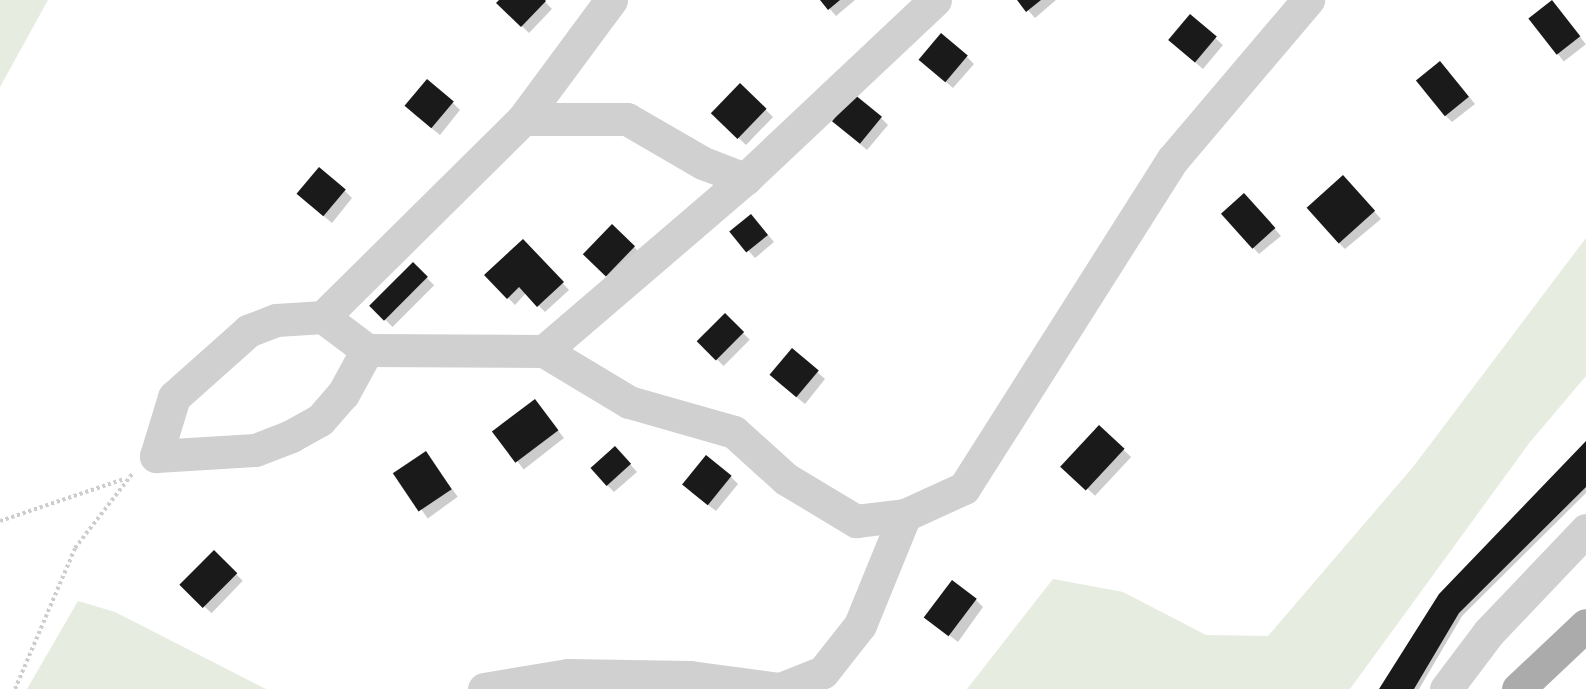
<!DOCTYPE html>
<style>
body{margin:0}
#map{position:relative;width:1586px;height:689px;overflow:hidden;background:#fff;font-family:"IBM Plex Sans",sans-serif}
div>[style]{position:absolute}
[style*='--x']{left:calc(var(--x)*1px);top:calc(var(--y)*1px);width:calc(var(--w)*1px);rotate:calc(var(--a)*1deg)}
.green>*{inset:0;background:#e6ecdf}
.shadow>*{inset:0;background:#0003;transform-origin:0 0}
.building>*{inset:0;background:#1a1a1a;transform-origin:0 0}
.path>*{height:4px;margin-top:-2px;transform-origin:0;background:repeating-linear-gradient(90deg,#cdcdcd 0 3px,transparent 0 6px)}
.minor>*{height:33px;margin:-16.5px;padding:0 16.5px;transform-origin:16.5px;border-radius:16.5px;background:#d0d0d0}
.major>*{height:33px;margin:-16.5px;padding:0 16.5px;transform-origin:16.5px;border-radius:16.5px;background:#ababab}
span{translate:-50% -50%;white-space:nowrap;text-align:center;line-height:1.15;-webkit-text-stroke:6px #fff;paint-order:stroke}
</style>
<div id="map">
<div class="green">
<i style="clip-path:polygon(0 0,48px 0,0 87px)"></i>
<i style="clip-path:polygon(1586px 238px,1586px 376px,1530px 442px,1350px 689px,967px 689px,1053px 579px,1123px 592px,1206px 635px,1268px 636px,1413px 467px)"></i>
<i style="clip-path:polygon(78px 601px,115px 612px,266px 689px,27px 689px)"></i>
</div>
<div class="shadow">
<i style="clip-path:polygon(501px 0,543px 0,552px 9px,529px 33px,498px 3px)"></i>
<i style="clip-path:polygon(822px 0,855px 0,836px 16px)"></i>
<i style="clip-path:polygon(1019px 0,1056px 0,1035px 18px)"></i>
<i style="left:1552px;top:1px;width:55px;height:28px;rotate:52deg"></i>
<i style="clip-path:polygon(1190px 16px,1223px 45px,1203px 69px,1177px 47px)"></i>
<i style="clip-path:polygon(967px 57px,974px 64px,953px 88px,927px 66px)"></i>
<i style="clip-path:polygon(1447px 70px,1475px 104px,1452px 122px,1445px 115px)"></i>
<i style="left:740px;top:85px;width:46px;height:39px;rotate:44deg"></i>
<i style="clip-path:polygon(453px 103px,460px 110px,440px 135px,413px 113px)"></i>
<i style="clip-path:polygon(881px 118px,888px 125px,867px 150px,841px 128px)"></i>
<i style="clip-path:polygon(1350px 184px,1381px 219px,1345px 249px,1338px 242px)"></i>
<i style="clip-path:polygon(345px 191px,352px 198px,332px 223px,306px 201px)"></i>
<i style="clip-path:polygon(1251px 202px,1281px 236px,1259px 254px,1223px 214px)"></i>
<i style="clip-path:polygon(758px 223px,774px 242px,755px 258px,732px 232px)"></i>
<i style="left:613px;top:226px;width:40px;height:40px;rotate:45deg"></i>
<i style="clip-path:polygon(523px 241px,569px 290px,545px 312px,526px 293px,515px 305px,486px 275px)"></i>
<i style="left:413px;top:264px;width:30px;height:59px;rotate:45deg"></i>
<i style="left:725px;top:315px;width:35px;height:37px;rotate:45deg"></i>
<i style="clip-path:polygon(792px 350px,825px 379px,805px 404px,778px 382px)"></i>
<i style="left:535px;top:401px;width:47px;height:51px;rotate:52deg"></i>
<i style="left:1099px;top:427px;width:44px;height:53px;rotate:43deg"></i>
<i style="clip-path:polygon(1586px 443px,1586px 493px,1462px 616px,1419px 689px,1381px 689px)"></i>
<i style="left:426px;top:453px;width:54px;height:37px;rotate:54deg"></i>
<i style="clip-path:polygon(622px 455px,637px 472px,614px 492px,607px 485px)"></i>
<i style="clip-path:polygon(731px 477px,738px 484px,716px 511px,691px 492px)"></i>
<i style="left:214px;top:553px;width:40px;height:45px;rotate:44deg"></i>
<i style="clip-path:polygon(976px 600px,983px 607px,958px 642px,927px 618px)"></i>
</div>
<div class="building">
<i style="clip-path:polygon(499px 0,545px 0,546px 1px,521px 27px,496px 3px)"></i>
<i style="clip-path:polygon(820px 0,840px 0,828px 10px)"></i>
<i style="clip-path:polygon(1017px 0,1041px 0,1026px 12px)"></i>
<i style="left:1552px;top:0;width:46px;height:30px;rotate:52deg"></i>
<i style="left:1190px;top:14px;width:35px;height:34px;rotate:40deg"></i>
<i style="left:941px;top:33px;width:35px;height:35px;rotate:40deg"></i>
<i style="left:1440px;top:61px;width:46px;height:31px;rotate:51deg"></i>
<i style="left:427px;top:79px;width:35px;height:35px;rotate:40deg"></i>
<i style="left:740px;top:83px;width:37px;height:42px;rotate:44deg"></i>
<i style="left:854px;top:94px;width:36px;height:35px;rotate:39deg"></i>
<i style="left:319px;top:167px;width:35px;height:35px;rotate:40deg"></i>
<i style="left:1343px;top:175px;width:48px;height:49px;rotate:48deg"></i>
<i style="left:1244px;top:193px;width:47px;height:31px;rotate:48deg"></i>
<i style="left:751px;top:214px;width:27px;height:28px;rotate:51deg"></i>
<i style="left:612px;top:224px;width:32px;height:42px;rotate:44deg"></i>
<i style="clip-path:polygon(523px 239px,564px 282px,537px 307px,519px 287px,507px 299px,484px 275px)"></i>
<i style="left:413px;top:262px;width:21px;height:62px;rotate:45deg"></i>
<i style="left:725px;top:313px;width:27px;height:40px;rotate:45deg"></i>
<i style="left:792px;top:348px;width:35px;height:35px;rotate:40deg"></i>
<i style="left:535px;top:399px;width:39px;height:54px;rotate:53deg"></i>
<i style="left:1099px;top:425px;width:35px;height:57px;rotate:43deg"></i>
<i style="clip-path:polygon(1586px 441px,1586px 487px,1459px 613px,1414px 689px,1379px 689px,1439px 594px)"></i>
<i style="left:615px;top:446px;width:24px;height:33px;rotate:48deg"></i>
<i style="left:426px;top:451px;width:46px;height:40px;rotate:56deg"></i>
<i style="left:706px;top:455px;width:33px;height:38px;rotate:39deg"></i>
<i style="left:214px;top:550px;width:33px;height:49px;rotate:45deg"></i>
<i style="left:952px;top:580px;width:31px;height:47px;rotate:37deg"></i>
</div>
<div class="path">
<i style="--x:0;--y:521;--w:131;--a:-18.7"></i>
<i style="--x:15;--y:689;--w:153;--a:-66.9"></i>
<i style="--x:75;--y:548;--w:95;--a:-52.3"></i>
</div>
<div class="minor">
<i style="--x:523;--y:119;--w:104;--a:0"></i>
<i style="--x:627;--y:119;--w:88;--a:30.1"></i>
<i style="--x:703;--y:163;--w:45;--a:20.9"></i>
<i style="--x:323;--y:317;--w:281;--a:-44.7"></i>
<i style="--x:523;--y:119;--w:148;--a:-53.5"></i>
<i style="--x:367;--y:350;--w:55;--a:-143.1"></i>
<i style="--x:323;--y:317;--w:47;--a:176.3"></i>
<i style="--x:276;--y:320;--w:30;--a:159"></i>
<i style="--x:248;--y:331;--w:99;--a:138.3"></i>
<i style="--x:174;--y:397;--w:62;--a:107"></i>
<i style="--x:156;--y:456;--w:99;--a:-3.5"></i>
<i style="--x:255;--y:450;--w:39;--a:-21"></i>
<i style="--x:291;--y:436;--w:33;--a:-29"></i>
<i style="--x:320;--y:420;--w:35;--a:-49"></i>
<i style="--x:343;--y:394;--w:50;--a:-61.4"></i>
<i style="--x:367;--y:350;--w:177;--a:0.3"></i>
<i style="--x:544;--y:351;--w:99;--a:31"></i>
<i style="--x:629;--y:402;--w:109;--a:15.9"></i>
<i style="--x:734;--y:432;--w:70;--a:42.1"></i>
<i style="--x:786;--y:479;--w:82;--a:31"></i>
<i style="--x:856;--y:521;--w:49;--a:-7"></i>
<i style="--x:544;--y:351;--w:265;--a:-40.6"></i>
<i style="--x:745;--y:179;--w:261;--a:-43.3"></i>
<i style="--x:484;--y:689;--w:85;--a:-9.5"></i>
<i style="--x:568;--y:675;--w:122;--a:0.9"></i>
<i style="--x:690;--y:677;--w:91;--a:7.6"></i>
<i style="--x:780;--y:689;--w:46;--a:-21.6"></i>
<i style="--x:823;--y:672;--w:60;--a:-51.8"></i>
<i style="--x:860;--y:625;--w:119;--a:-67.8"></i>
<i style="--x:905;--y:515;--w:65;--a:-24.6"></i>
<i style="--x:964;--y:488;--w:390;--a:-57.6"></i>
<i style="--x:1173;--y:159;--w:209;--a:-49.7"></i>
<i style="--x:1446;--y:689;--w:71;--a:-53"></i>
<i style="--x:1489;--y:632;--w:141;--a:-46.4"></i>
</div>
<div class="major">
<i style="--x:1518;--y:689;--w:93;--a:-43.3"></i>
</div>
</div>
